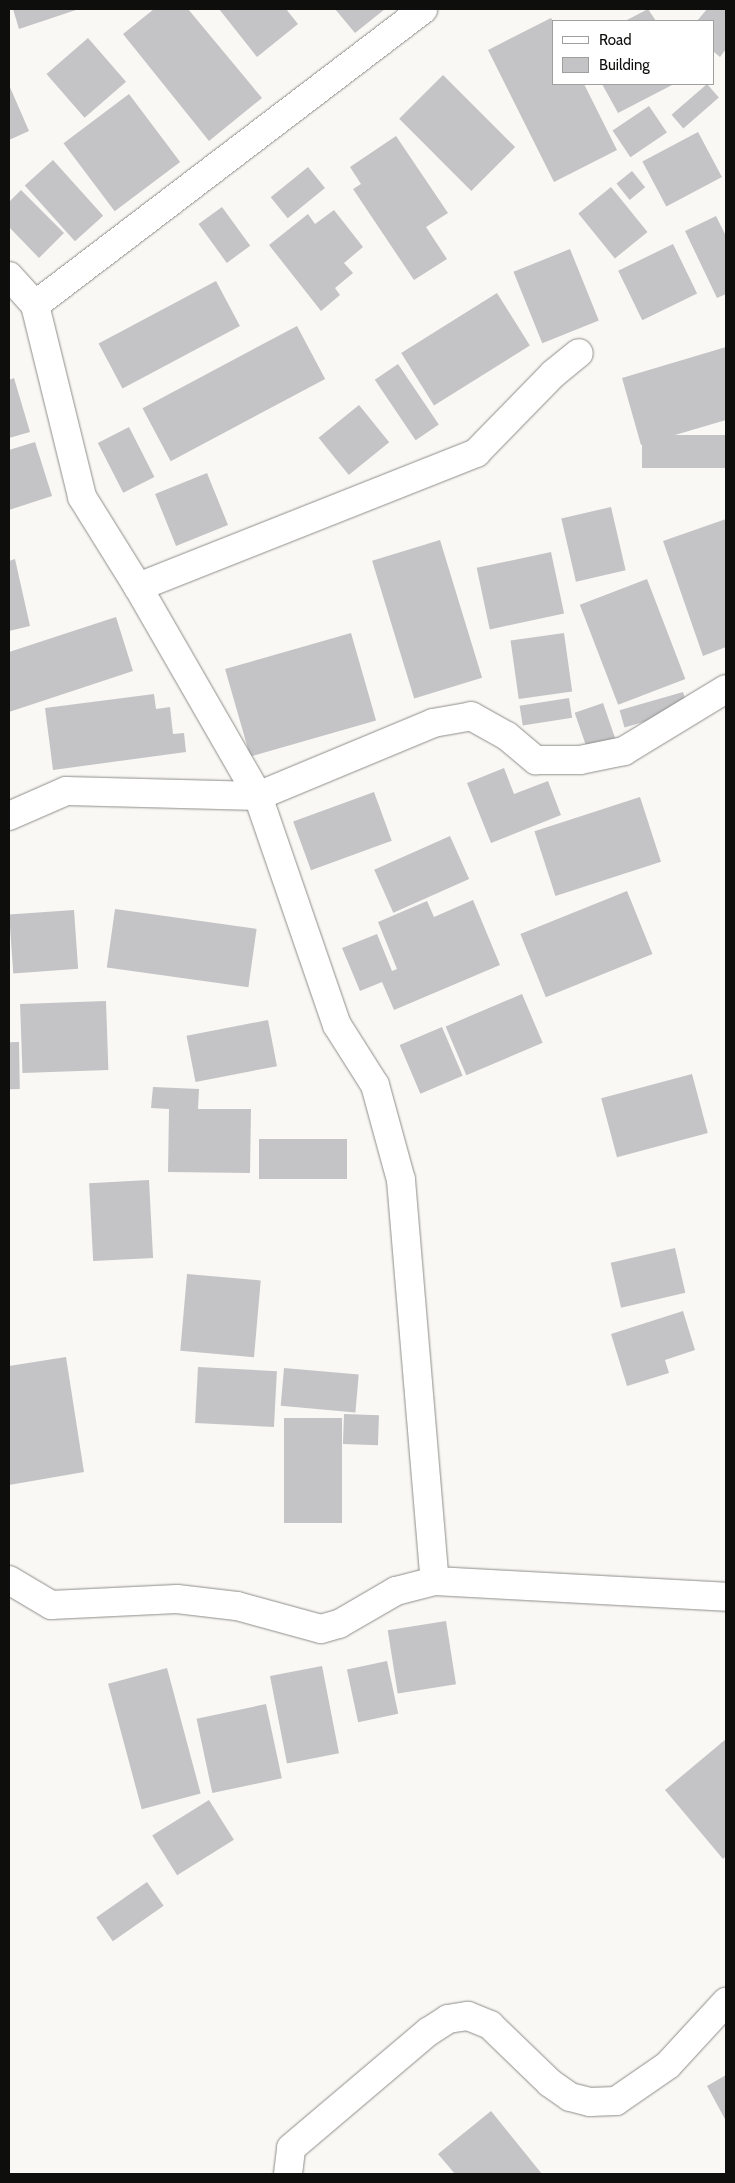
<!DOCTYPE html>
<style>
body{margin:0}
#map{position:relative;width:735px;height:2183px;overflow:hidden;background:#f9f8f4;font-family:Cabin,sans-serif}
div>[style]{position:absolute}
[style*='--x']{left:calc(var(--x)*1px);top:calc(var(--y)*1px);width:calc(var(--w)*1px);rotate:calc(var(--a)*1deg)}
.building>*{inset:0;background:#c4c4c7;transform-origin:0 0}
.roads{filter:drop-shadow(0 0 1px #8e8d8a) drop-shadow(0 0 1px #8e8d8a)}
.street>*{height:28px;margin:-14px;padding:0 14px;transform-origin:14px;border-radius:14px;background:#fff}
span{translate:-50% -50%;white-space:nowrap;text-align:center;line-height:1.15;-webkit-text-stroke:4px #fff;paint-order:stroke}
.frame{position:absolute;inset:0;border:10px solid #0e0e0d;pointer-events:none}
.legend{position:absolute;left:552px;top:20px;width:162px;height:65px;box-sizing:border-box;background:#fff;border:1px solid #9f9f9e;margin:0;padding:6px 9px;list-style:none;font-size:15px;color:#0e0e0d}
.legend li{display:flex;align-items:center;gap:10px;height:25px}
.legend b{width:25px;border:1px solid #9f9f9e}
</style>
<div id="map">
<div class="building">
<i style="clip-path:polygon(13px 9px,79px 9px,19px 29px)"></i>
<i style="clip-path:polygon(154px 9px,188px 9px,262px 98px,209px 141px,123px 34px)"></i>
<i style="clip-path:polygon(219px 9px,286px 9px,298px 24px,257px 57px)"></i>
<i style="clip-path:polygon(335px 9px,385px 9px,355px 33px)"></i>
<i style="clip-path:polygon(648px 9px,656px 21px,625px 21px)"></i>
<i style="clip-path:polygon(707px 9px,726px 9px,726px 49px,720px 57px,714px 52px,714px 21px,697px 21px)"></i>
<i style="clip-path:polygon(551px 18px,554px 23px,554px 84px,584px 84px,617px 150px,554px 182px,488px 50px)"></i>
<i style="left:88px;top:38px;width:58px;height:55px;rotate:49deg"></i>
<i style="left:443px;top:75px;width:102px;height:62px;rotate:45deg"></i>
<i style="clip-path:polygon(602px 84px,674px 84px,618px 113px)"></i>
<i style="left:707px;top:84px;width:18px;height:47px;rotate:49deg"></i>
<i style="clip-path:polygon(9px 85px,29px 131px,9px 140px)"></i>
<i style="left:129px;top:94px;width:85px;height:82px;rotate:53deg"></i>
<i style="left:649px;top:106px;width:32px;height:44px;rotate:56deg"></i>
<i style="left:698px;top:132px;width:51px;height:63px;rotate:62deg"></i>
<i style="clip-path:polygon(396px 136px,448px 213px,426px 227px,447px 259px,414px 280px,353px 189px,361px 184px,350px 167px)"></i>
<i style="left:53px;top:160px;width:75px;height:38px;rotate:48deg"></i>
<i style="left:308px;top:167px;width:27px;height:48px;rotate:51deg"></i>
<i style="left:632px;top:171px;width:21px;height:20px;rotate:51deg"></i>
<i style="left:611px;top:187px;width:58px;height:42px;rotate:51deg"></i>
<i style="clip-path:polygon(21px 190px,64px 233px,39px 258px,9px 227px,9px 202px)"></i>
<i style="left:222px;top:207px;width:48px;height:29px;rotate:54deg"></i>
<i style="clip-path:polygon(334px 210px,363px 247px,344px 263px,353px 273px,335px 288px,340px 295px,321px 311px,269px 245px,308px 214px,315px 224px)"></i>
<i style="clip-path:polygon(716px 216px,726px 236px,726px 294px,717px 298px,685px 231px)"></i>
<i style="left:673px;top:244px;width:55px;height:61px;rotate:64deg"></i>
<i style="left:570px;top:249px;width:77px;height:61px;rotate:68deg"></i>
<i style="left:216px;top:281px;width:51px;height:133px;rotate:62deg"></i>
<i style="left:497px;top:293px;width:62px;height:113px;rotate:58deg"></i>
<i style="left:297px;top:326px;width:60px;height:175px;rotate:62deg"></i>
<i style="clip-path:polygon(726px 347px,726px 420px,641px 445px,622px 378px)"></i>
<i style="left:398px;top:364px;width:73px;height:28px;rotate:56deg"></i>
<i style="clip-path:polygon(14px 378px,30px 432px,9px 438px,9px 380px)"></i>
<i style="left:359px;top:405px;width:48px;height:52px;rotate:51deg"></i>
<i style="left:129px;top:427px;width:56px;height:35px;rotate:63deg"></i>
<i style="left:726px;top:435px;width:33px;height:84px;rotate:90deg"></i>
<i style="clip-path:polygon(35px 442px,52px 496px,9px 510px,9px 450px)"></i>
<i style="left:207px;top:473px;width:56px;height:56px;rotate:68deg"></i>
<i style="left:611px;top:507px;width:65px;height:51px;rotate:77deg"></i>
<i style="clip-path:polygon(726px 519px,726px 647px,703px 656px,663px 541px)"></i>
<i style="left:440px;top:540px;width:144px;height:71px;rotate:73deg"></i>
<i style="left:551px;top:552px;width:63px;height:76px;rotate:78deg"></i>
<i style="clip-path:polygon(15px 559px,30px 626px,9px 631px,9px 561px)"></i>
<i style="left:647px;top:579px;width:107px;height:72px;rotate:69deg"></i>
<i style="clip-path:polygon(116px 617px,133px 671px,9px 712px,9px 652px)"></i>
<i style="left:351px;top:633px;width:91px;height:131px;rotate:74deg"></i>
<i style="left:564px;top:633px;width:59px;height:54px;rotate:82deg"></i>
<i style="left:683px;top:692px;width:18px;height:66px;rotate:74deg"></i>
<i style="clip-path:polygon(154px 694px,156px 709px,170px 707px,173px 734px,184px 733px,186px 752px,53px 770px,45px 708px)"></i>
<i style="left:569px;top:698px;width:20px;height:50px;rotate:81deg"></i>
<i style="left:603px;top:703px;width:40px;height:30px;rotate:71deg"></i>
<i style="clip-path:polygon(504px 768px,514px 794px,548px 781px,561px 815px,491px 843px,467px 783px)"></i>
<i style="left:374px;top:792px;width:52px;height:86px;rotate:70deg"></i>
<i style="left:640px;top:797px;width:68px;height:111px;rotate:72deg"></i>
<i style="left:450px;top:836px;width:47px;height:83px;rotate:66deg"></i>
<i style="left:627px;top:891px;width:68px;height:115px;rotate:68deg"></i>
<i style="clip-path:polygon(473px 900px,500px 965px,394px 1010px,382px 982px,360px 991px,342px 948px,377px 934px,392px 971px,397px 969px,378px 922px,427px 901px,434px 917px)"></i>
<i style="left:115px;top:909px;width:143px;height:59px;rotate:8deg"></i>
<i style="left:74px;top:910px;width:59px;height:65px;rotate:86deg"></i>
<i style="left:522px;top:994px;width:53px;height:83px;rotate:67deg"></i>
<i style="left:106px;top:1001px;width:69px;height:86px;rotate:88deg"></i>
<i style="left:268px;top:1020px;width:47px;height:83px;rotate:79deg"></i>
<i style="left:442px;top:1027px;width:53px;height:46px;rotate:67deg"></i>
<i style="left:19px;top:1042px;width:47px;height:10px;rotate:89deg"></i>
<i style="left:692px;top:1074px;width:61px;height:94px;rotate:75deg"></i>
<i style="clip-path:polygon(153px 1087px,199px 1089px,198px 1109px,251px 1109px,250px 1173px,168px 1172px,169px 1109px,151px 1108px)"></i>
<i style="left:259px;top:1139px;width:88px;height:40px"></i>
<i style="left:149px;top:1180px;width:78px;height:60px;rotate:87deg"></i>
<i style="left:675px;top:1248px;width:46px;height:66px;rotate:77deg"></i>
<i style="left:187px;top:1274px;width:74px;height:77px;rotate:5deg"></i>
<i style="clip-path:polygon(683px 1311px,695px 1350px,665px 1360px,669px 1373px,627px 1386px,611px 1334px)"></i>
<i style="clip-path:polygon(66px 1357px,84px 1472px,9px 1485px,9px 1366px)"></i>
<i style="left:198px;top:1367px;width:79px;height:56px;rotate:3deg"></i>
<i style="left:284px;top:1368px;width:75px;height:38px;rotate:5deg"></i>
<i style="left:344px;top:1414px;width:35px;height:30px;rotate:2deg"></i>
<i style="left:284px;top:1418px;width:58px;height:105px"></i>
<i style="left:446px;top:1621px;width:64px;height:59px;rotate:81deg"></i>
<i style="left:387px;top:1661px;width:54px;height:41px;rotate:78deg"></i>
<i style="left:322px;top:1666px;width:89px;height:53px;rotate:79deg"></i>
<i style="left:167px;top:1668px;width:130px;height:61px;rotate:75deg"></i>
<i style="left:266px;top:1704px;width:76px;height:71px;rotate:78deg"></i>
<i style="clip-path:polygon(726px 1739px,726px 1856px,723px 1859px,665px 1790px)"></i>
<i style="left:209px;top:1800px;width:47px;height:67px;rotate:58deg"></i>
<i style="left:147px;top:1882px;width:29px;height:62px;rotate:55deg"></i>
<i style="clip-path:polygon(726px 2075px,726px 2121px,707px 2086px)"></i>
<i style="clip-path:polygon(491px 2111px,542px 2174px,455px 2174px,438px 2154px)"></i>
</div>
<div class="roads">
<div class="street">
<i style="--x:9;--y:276;--w:39;--a:48"></i>
<i style="--x:35;--y:305;--w:198;--a:76.2"></i>
<i style="--x:82;--y:497;--w:106;--a:58.1"></i>
<i style="--x:138;--y:587;--w:241;--a:60.1"></i>
<i style="--x:258;--y:796;--w:242;--a:71"></i>
<i style="--x:337;--y:1025;--w:71;--a:57.7"></i>
<i style="--x:375;--y:1085;--w:98;--a:74.7"></i>
<i style="--x:401;--y:1180;--w:402;--a:85.2"></i>
<i style="--x:35;--y:305;--w:488;--a:-37.3"></i>
<i style="--x:138;--y:587;--w:364;--a:-21.6"></i>
<i style="--x:476;--y:453;--w:110;--a:-45.7"></i>
<i style="--x:553;--y:374;--w:33;--a:-39"></i>
<i style="--x:9;--y:816;--w:62;--a:-23.7"></i>
<i style="--x:66;--y:791;--w:192;--a:1.5"></i>
<i style="--x:258;--y:796;--w:190;--a:-22.6"></i>
<i style="--x:433;--y:723;--w:39;--a:-10"></i>
<i style="--x:471;--y:716;--w:41;--a:29.1"></i>
<i style="--x:507;--y:736;--w:38;--a:40"></i>
<i style="--x:536;--y:760;--w:44;--a:0"></i>
<i style="--x:580;--y:760;--w:45;--a:-11.6"></i>
<i style="--x:624;--y:751;--w:119;--a:-31.3"></i>
<i style="--x:9;--y:1580;--w:49;--a:30.8"></i>
<i style="--x:51;--y:1605;--w:126;--a:-2.7"></i>
<i style="--x:177;--y:1599;--w:60;--a:6.7"></i>
<i style="--x:237;--y:1606;--w:87;--a:15.3"></i>
<i style="--x:321;--y:1629;--w:19;--a:-16"></i>
<i style="--x:339;--y:1624;--w:66;--a:-30.1"></i>
<i style="--x:396;--y:1591;--w:40;--a:-14.4"></i>
<i style="--x:435;--y:1581;--w:291;--a:3.1"></i>
<i style="--x:288;--y:2174;--w:26;--a:-83"></i>
<i style="--x:291;--y:2148;--w:180;--a:-40.3"></i>
<i style="--x:428;--y:2032;--w:24;--a:-33"></i>
<i style="--x:448;--y:2019;--w:20;--a:-9"></i>
<i style="--x:468;--y:2016;--w:24;--a:22"></i>
<i style="--x:490;--y:2025;--w:83;--a:44"></i>
<i style="--x:550;--y:2083;--w:24;--a:35"></i>
<i style="--x:570;--y:2097;--w:21;--a:14"></i>
<i style="--x:590;--y:2102;--w:26;--a:-2"></i>
<i style="--x:616;--y:2101;--w:63;--a:-34.7"></i>
<i style="--x:668;--y:2065;--w:86;--a:-47.4"></i>
</div>
</div>
<div class="frame"></div>
<ul class="legend">
<li><b style="height:6px;background:#fff"></b>Road</li>
<li><b style="height:14px;background:#c4c4c7"></b>Building</li>
</ul>
</div>
